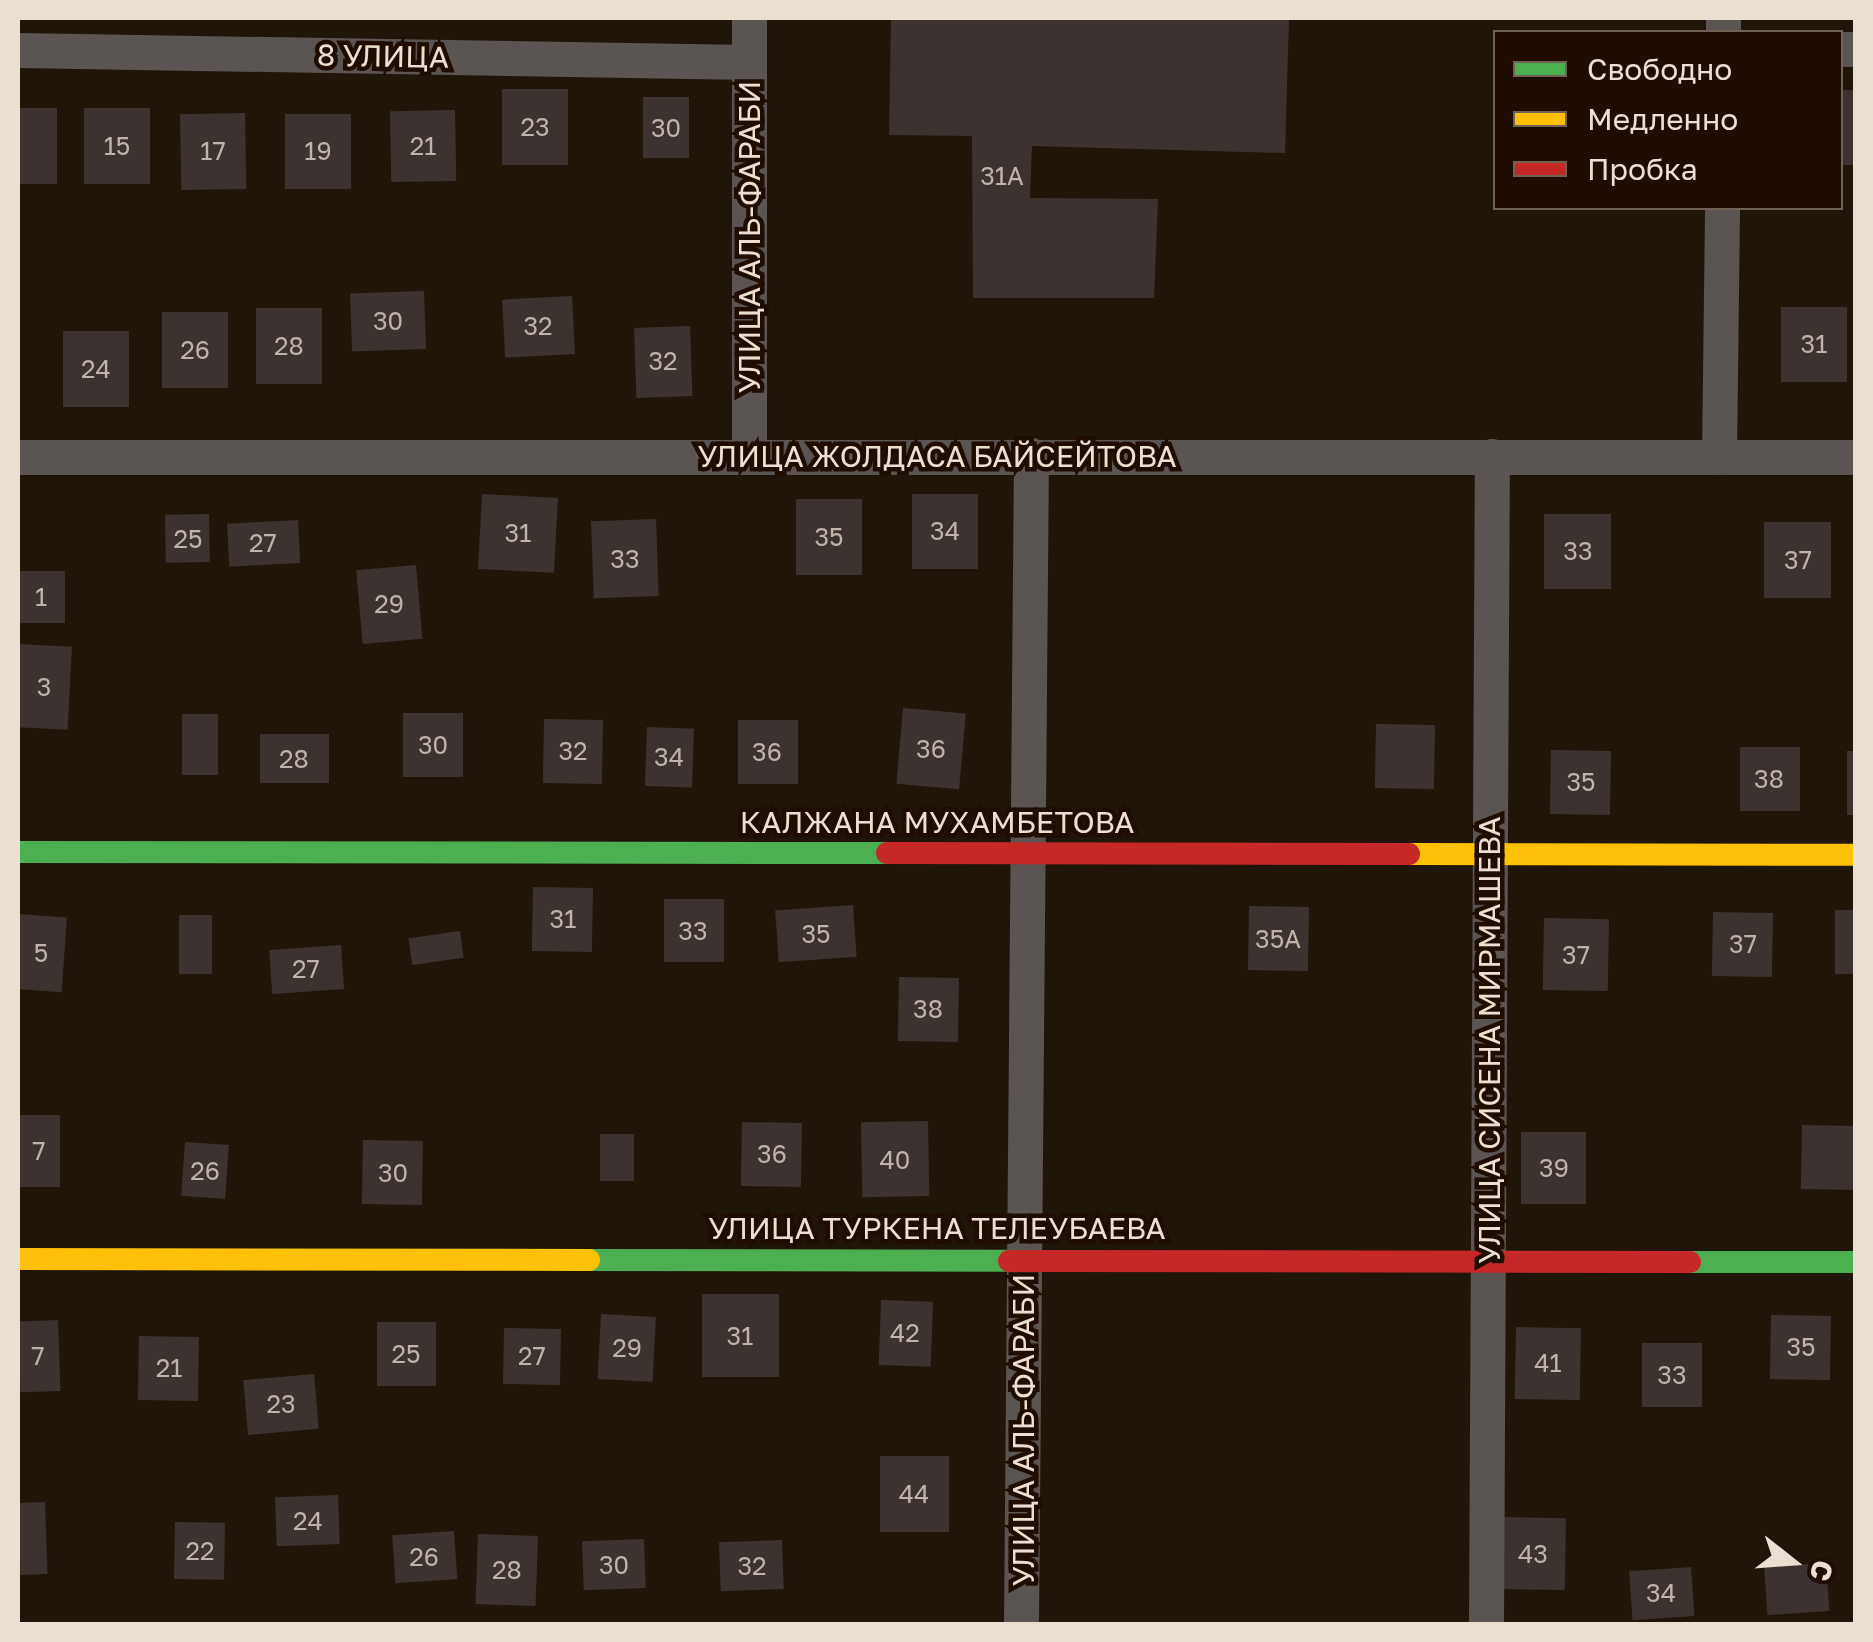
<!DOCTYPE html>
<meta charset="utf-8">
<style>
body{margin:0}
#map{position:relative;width:1873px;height:1642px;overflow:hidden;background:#1f1609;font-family:"Golos Text",sans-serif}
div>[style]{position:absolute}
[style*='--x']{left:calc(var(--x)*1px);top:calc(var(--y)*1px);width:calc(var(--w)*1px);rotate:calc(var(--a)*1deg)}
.building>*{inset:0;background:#3c3330;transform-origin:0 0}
.street>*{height:35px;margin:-17.5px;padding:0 17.5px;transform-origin:17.5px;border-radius:17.5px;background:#5a5452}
.fast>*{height:22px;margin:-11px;padding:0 11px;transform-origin:11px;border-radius:11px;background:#4caf50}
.slow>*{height:22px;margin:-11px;padding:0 11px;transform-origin:11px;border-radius:11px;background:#ffc107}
.jam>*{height:22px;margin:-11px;padding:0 11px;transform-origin:11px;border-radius:11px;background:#c62828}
span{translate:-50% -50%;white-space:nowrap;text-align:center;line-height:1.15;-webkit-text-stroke:9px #1e0d00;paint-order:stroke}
.number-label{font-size:25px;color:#bfb4a9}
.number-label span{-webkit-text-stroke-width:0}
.street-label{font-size:30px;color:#ebdfd1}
.frame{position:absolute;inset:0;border:20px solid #ebdfd1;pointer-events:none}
.legend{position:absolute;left:1493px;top:30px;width:350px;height:180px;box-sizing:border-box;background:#1e0d00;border:2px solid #706154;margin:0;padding:12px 18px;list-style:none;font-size:30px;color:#ebdfd1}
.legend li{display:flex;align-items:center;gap:20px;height:50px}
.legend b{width:50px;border:2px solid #706154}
.north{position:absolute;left:1743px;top:1512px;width:100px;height:100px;-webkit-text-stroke:8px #1e0d00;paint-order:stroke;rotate:107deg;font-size:28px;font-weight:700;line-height:40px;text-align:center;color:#ebdfd1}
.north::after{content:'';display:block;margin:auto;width:35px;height:45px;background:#ebdfd1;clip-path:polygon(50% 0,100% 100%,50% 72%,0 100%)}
</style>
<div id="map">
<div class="building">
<i style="clip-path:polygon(891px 18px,1289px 18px,1285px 153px,1032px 146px,1030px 198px,1158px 199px,1154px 298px,973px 298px,972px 136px,889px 135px)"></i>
<i style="left:502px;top:89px;width:66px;height:76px"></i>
<i style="left:1840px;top:90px;width:16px;height:75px"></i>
<i style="left:689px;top:97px;width:61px;height:46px;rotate:90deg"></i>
<i style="left:18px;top:108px;width:39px;height:76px"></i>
<i style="left:84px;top:108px;width:66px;height:76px"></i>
<i style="left:455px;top:110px;width:71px;height:65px;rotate:89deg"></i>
<i style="left:245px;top:113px;width:76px;height:65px;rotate:89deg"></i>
<i style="left:285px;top:114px;width:66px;height:75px"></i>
<i style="left:424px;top:291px;width:58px;height:74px;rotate:88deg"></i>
<i style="left:572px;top:296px;width:58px;height:70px;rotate:87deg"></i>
<i style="left:1781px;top:307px;width:66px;height:75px"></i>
<i style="left:256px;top:308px;width:66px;height:76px"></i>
<i style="left:162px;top:312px;width:66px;height:76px"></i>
<i style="left:690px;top:326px;width:70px;height:56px;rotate:88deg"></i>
<i style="left:129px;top:331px;width:76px;height:66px;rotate:90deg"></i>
<i style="left:482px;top:494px;width:76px;height:75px;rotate:3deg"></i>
<i style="left:912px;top:494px;width:66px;height:75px"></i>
<i style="left:796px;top:499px;width:66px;height:76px"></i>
<i style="left:209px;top:514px;width:48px;height:44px;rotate:89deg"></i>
<i style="left:1544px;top:514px;width:67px;height:75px"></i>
<i style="left:656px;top:519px;width:77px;height:65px;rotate:88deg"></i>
<i style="left:298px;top:520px;width:43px;height:71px;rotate:87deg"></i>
<i style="left:1831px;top:522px;width:76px;height:67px;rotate:90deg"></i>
<i style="left:416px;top:565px;width:74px;height:60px;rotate:85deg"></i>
<i style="left:18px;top:571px;width:47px;height:52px"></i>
<i style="left:18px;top:644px;width:54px;height:83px;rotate:3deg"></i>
<i style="left:903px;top:708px;width:63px;height:76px;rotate:5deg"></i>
<i style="left:403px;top:713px;width:60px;height:64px"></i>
<i style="left:182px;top:714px;width:36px;height:61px"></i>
<i style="left:544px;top:719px;width:59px;height:64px;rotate:1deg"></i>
<i style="left:738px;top:720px;width:60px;height:64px"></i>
<i style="left:1376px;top:724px;width:59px;height:64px;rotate:1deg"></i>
<i style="left:647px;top:727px;width:47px;height:59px;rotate:2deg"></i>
<i style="left:329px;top:734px;width:49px;height:69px;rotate:90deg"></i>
<i style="left:1740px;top:747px;width:60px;height:64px"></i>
<i style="left:1551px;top:750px;width:60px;height:64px;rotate:1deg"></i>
<i style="left:1847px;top:751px;width:9px;height:64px"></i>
<i style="left:533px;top:887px;width:60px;height:64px;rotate:1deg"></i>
<i style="left:664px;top:899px;width:60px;height:63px"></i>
<i style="left:853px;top:905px;width:52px;height:78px;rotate:86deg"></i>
<i style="left:1249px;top:906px;width:60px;height:64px;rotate:1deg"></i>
<i style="left:1835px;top:910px;width:21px;height:64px"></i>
<i style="left:1713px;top:912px;width:60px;height:64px;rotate:1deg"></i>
<i style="left:18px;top:914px;width:49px;height:75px;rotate:4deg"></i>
<i style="left:179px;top:915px;width:33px;height:59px"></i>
<i style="left:1544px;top:918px;width:65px;height:72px;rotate:1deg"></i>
<i style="left:460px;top:931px;width:27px;height:52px;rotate:82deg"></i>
<i style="left:341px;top:945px;width:44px;height:72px;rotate:86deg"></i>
<i style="left:899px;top:977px;width:60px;height:64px;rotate:1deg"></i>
<i style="left:18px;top:1115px;width:42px;height:72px"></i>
<i style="left:928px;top:1121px;width:75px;height:67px;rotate:89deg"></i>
<i style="left:742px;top:1122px;width:60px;height:64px;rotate:1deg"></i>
<i style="left:1802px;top:1125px;width:54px;height:64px;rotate:1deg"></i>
<i style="left:1521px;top:1132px;width:65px;height:72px"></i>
<i style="left:600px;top:1134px;width:34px;height:47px"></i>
<i style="left:363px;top:1140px;width:60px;height:64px;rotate:1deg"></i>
<i style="left:185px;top:1142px;width:44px;height:54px;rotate:4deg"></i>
<i style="left:702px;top:1294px;width:77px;height:83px"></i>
<i style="left:881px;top:1300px;width:52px;height:65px;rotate:2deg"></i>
<i style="left:601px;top:1314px;width:55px;height:65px;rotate:3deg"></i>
<i style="left:1771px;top:1315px;width:60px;height:64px;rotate:1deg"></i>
<i style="left:58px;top:1320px;width:71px;height:40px;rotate:88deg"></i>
<i style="left:377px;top:1322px;width:59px;height:64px"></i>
<i style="left:1516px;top:1327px;width:65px;height:72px;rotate:1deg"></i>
<i style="left:504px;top:1328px;width:57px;height:56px;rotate:1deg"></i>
<i style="left:139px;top:1336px;width:60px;height:64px;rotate:1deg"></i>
<i style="left:1642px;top:1343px;width:60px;height:64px"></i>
<i style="left:314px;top:1374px;width:55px;height:71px;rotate:85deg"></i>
<i style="left:880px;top:1456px;width:69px;height:76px"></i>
<i style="left:338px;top:1495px;width:49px;height:63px;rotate:88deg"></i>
<i style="left:45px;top:1502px;width:72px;height:27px;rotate:88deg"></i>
<i style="left:1501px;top:1517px;width:65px;height:72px;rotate:1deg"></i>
<i style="left:175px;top:1522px;width:50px;height:57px;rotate:1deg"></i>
<i style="left:454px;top:1531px;width:48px;height:62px;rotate:86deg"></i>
<i style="left:478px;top:1534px;width:60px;height:70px;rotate:2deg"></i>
<i style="left:644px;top:1539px;width:49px;height:62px;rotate:88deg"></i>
<i style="left:782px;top:1540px;width:49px;height:63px;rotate:88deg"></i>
<i style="left:1826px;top:1563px;width:48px;height:62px;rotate:86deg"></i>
<i style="left:1691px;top:1567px;width:49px;height:62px;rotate:86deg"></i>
</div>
<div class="street">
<i style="--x:749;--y:18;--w:439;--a:90"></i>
<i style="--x:1723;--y:32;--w:14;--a:-90"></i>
<i style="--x:1840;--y:49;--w:16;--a:0"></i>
<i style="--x:18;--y:50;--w:731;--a:0.94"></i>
<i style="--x:18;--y:457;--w:1838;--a:0"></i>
<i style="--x:1719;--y:457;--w:249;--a:-89.3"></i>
<i style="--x:1021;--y:1624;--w:1169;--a:-89.51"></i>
<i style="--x:1486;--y:1624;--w:1168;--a:-89.71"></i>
</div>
<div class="fast">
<i style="--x:18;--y:852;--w:869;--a:0.07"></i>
<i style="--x:589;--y:1260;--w:420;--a:0.1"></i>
<i style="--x:1690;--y:1262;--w:166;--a:0"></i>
</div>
<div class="slow">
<i style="--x:1409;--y:854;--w:447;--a:0.1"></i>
<i style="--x:18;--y:1259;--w:571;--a:0.1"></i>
</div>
<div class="jam">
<i style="--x:887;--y:853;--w:522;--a:0.11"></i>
<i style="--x:1009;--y:1261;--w:681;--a:0.08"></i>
</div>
<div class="number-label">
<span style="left:535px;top:127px">23</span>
<span style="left:666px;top:128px">30</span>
<span style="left:117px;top:146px">15</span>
<span style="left:423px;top:146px">21</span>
<span style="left:213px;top:151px">17</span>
<span style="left:318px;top:151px">19</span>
<span style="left:1002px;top:176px">31А</span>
<span style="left:388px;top:321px">30</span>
<span style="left:538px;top:326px">32</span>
<span style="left:1814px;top:344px">31</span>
<span style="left:289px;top:346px">28</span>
<span style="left:195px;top:350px">26</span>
<span style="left:663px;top:361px">32</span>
<span style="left:96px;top:369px">24</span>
<span style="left:945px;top:531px">34</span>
<span style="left:518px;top:533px">31</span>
<span style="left:829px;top:537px">35</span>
<span style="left:188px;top:539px">25</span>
<span style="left:263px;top:543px">27</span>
<span style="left:1578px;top:551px">33</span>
<span style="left:625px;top:559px">33</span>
<span style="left:1798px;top:560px">37</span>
<span style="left:41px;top:597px">1</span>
<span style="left:389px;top:604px">29</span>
<span style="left:44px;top:687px">3</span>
<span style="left:433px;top:745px">30</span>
<span style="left:931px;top:749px">36</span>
<span style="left:573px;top:751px">32</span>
<span style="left:767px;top:752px">36</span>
<span style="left:669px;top:757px">34</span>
<span style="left:294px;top:759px">28</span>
<span style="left:1769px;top:779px">38</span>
<span style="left:1581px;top:782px">35</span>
<span style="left:563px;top:919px">31</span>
<span style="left:693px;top:931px">33</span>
<span style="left:816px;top:934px">35</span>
<span style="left:1278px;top:939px">35А</span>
<span style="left:1743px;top:944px">37</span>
<span style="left:41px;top:953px">5</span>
<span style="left:1576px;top:955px">37</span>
<span style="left:306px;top:969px">27</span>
<span style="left:928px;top:1009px">38</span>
<span style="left:39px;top:1151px">7</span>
<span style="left:772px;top:1154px">36</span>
<span style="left:895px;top:1160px">40</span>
<span style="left:1554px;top:1168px">39</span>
<span style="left:205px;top:1171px">26</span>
<span style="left:393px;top:1173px">30</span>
<span style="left:905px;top:1333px">42</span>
<span style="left:740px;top:1336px">31</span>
<span style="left:1801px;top:1347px">35</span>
<span style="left:627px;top:1348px">29</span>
<span style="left:406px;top:1354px">25</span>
<span style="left:38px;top:1356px">7</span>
<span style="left:532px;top:1356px">27</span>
<span style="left:1548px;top:1363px">41</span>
<span style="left:169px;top:1368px">21</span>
<span style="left:1672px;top:1375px">33</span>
<span style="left:281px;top:1404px">23</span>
<span style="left:914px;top:1494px">44</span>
<span style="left:308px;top:1521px">24</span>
<span style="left:200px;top:1551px">22</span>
<span style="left:1533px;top:1554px">43</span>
<span style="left:424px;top:1557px">26</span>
<span style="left:614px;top:1565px">30</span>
<span style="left:752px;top:1566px">32</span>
<span style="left:507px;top:1570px">28</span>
<span style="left:1661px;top:1593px">34</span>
</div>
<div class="street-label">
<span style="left:383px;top:56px;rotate:1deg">8 УЛИЦА</span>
<span style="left:749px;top:237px;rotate:-90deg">УЛИЦА АЛЬ-ФАРАБИ</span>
<span style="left:937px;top:456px">УЛИЦА ЖОЛДАСА БАЙСЕЙТОВА</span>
<span style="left:937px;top:822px">КАЛЖАНА МУХАМБЕТОВА</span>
<span style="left:1489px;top:1040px;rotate:-90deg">УЛИЦА СИСЕНА МИРМАШЕВА</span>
<span style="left:937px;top:1228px">УЛИЦА ТУРКЕНА ТЕЛЕУБАЕВА</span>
<span style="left:1023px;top:1430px;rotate:-90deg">УЛИЦА АЛЬ-ФАРАБИ</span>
</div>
<div class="frame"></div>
<ul class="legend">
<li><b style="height:12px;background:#4caf50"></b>Свободно</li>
<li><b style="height:12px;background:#ffc107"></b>Медленно</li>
<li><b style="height:12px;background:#c62828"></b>Пробка</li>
</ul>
<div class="north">С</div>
</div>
